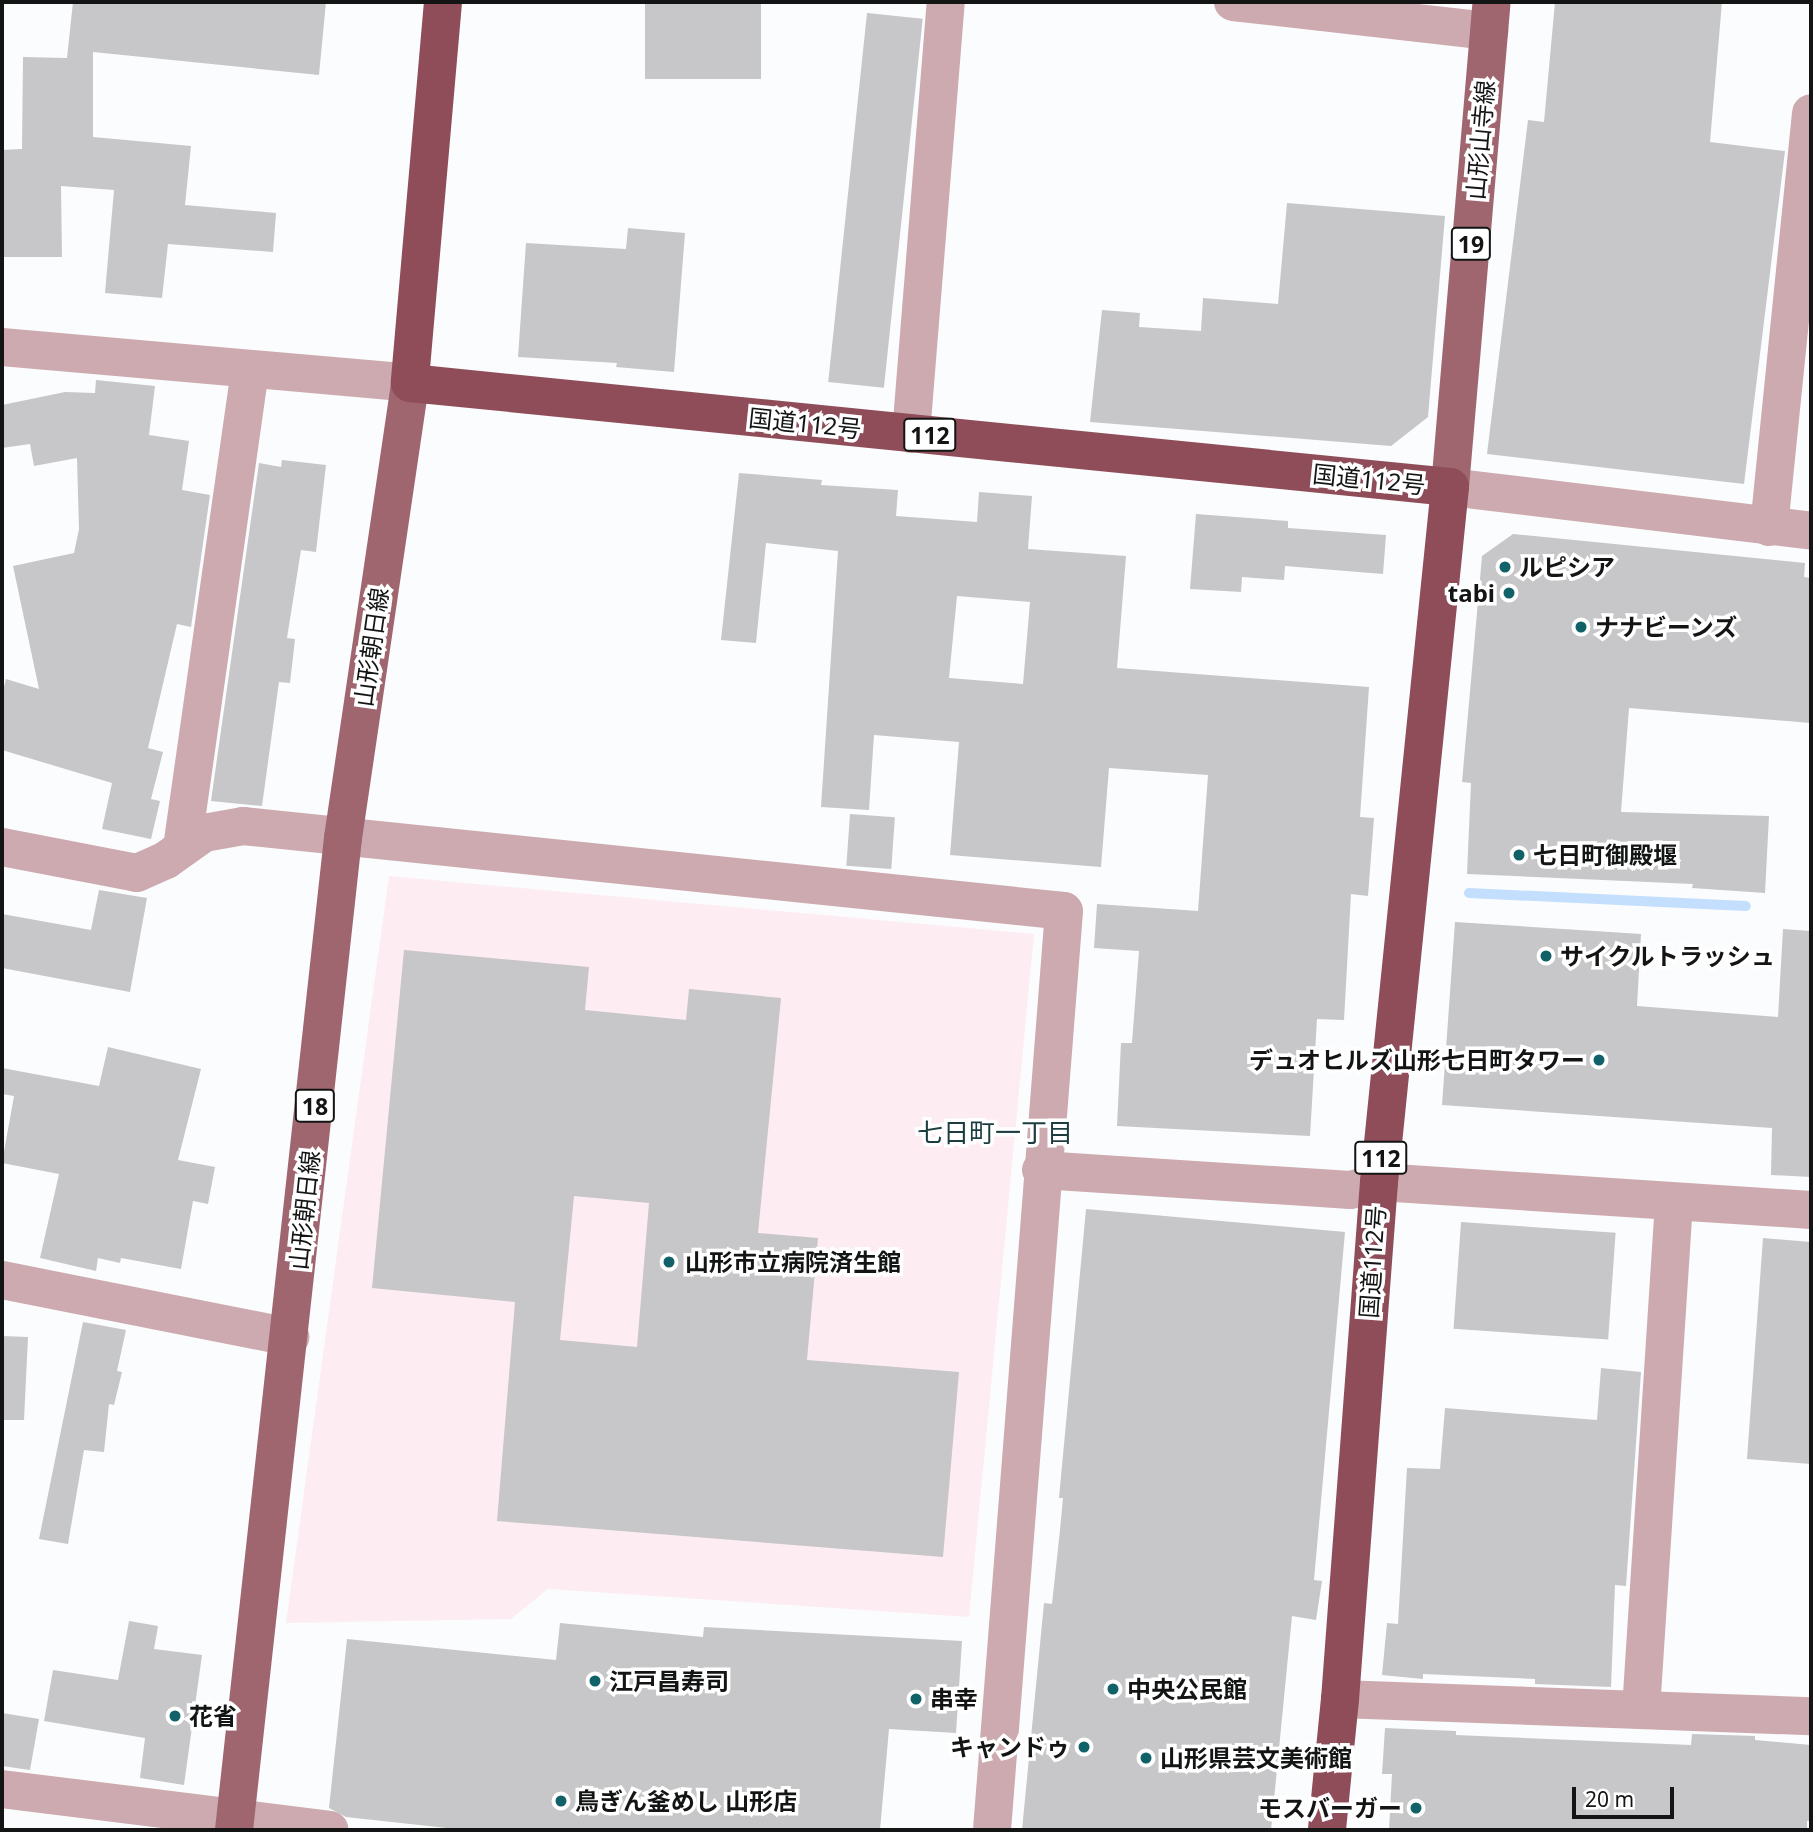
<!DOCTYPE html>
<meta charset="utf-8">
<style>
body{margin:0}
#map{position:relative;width:1813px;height:1832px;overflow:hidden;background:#fbfcfd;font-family:"Noto Sans","Noto Sans JP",sans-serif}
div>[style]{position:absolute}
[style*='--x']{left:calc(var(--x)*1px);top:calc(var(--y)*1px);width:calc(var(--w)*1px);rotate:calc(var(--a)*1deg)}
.medical>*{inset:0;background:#fdedf2}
.stream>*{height:10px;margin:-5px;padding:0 5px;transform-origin:5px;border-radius:5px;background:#c4defe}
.building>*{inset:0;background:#c7c6c8;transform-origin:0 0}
.minor>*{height:38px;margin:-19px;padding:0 19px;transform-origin:19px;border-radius:19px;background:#ccaaaf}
.major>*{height:38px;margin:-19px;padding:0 19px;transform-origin:19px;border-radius:19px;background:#9f666f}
.highway>*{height:38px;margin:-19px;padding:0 19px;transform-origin:19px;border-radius:19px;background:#8e4d59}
.dots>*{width:19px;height:19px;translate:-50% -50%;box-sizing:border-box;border:4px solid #fff;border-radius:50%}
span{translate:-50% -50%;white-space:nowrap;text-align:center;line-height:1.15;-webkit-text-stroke:7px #fff;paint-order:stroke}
.shield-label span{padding:2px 5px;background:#fff;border:2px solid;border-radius:5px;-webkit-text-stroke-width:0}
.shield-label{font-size:23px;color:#131414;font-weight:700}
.street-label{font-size:24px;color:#131414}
.poi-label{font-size:24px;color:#131414;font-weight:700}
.left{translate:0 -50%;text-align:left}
.right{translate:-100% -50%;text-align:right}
.neighbourhood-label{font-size:26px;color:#1b3d40}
.frame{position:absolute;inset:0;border:4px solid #131414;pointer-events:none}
.scale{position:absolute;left:1572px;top:1787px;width:102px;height:32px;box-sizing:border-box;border:4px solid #131414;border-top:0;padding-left:9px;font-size:21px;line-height:24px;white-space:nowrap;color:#131414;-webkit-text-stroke:5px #fff;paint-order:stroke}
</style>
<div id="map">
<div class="medical">
<i style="clip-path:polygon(389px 876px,1034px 934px,969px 1617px,548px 1589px,511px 1619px,286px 1623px)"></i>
</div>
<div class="stream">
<i style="--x:1469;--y:893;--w:277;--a:2.7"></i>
</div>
<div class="building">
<i style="clip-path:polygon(73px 2px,326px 2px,319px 75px,93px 52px,93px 137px,191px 146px,185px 205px,276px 213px,273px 252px,168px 244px,162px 298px,105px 293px,114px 190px,61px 186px,62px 257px,2px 257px,2px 150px,22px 149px,23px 57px,67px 58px)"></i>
<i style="left:645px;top:2px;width:116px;height:77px"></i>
<i style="clip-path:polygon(1555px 2px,1722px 2px,1710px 142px,1785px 151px,1744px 484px,1487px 454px,1528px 120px,1544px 122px)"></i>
<i style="left:867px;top:13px;width:56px;height:371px;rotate:6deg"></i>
<i style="clip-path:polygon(1287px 203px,1445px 216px,1428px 417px,1391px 446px,1090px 422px,1102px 310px,1140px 313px,1139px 327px,1201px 331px,1203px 298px,1278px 304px)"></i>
<i style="clip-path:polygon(628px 228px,685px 233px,674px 372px,616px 367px,617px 363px,518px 357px,526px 243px,626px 249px)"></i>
<i style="clip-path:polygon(96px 380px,155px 386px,149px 435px,189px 441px,182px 490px,210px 495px,191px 627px,177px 624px,148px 748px,163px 752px,151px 799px,160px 801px,151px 839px,102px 829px,112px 783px,2px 750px,2px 694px,6px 679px,39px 689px,13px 566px,74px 553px,79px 529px,77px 458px,34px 466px,30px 444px,2px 448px,2px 405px,65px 392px,95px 393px)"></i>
<i style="clip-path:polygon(282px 460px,326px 465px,316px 552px,301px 550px,287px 638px,295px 639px,290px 683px,279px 682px,262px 806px,211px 801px,259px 463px,281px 467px)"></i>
<i style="clip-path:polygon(evenodd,739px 473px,822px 480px,821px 485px,898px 490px,896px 516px,977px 522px,979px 492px,1032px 496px,1028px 549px,1126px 556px,1117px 668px,1369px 687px,1360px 817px,1374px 818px,1368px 896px,1351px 894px,1344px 1020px,1317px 1019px,1310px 1136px,1117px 1126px,1121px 1043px,1132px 1043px,1139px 951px,1094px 948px,1097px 904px,1198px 911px,1208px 775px,1109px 768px,1101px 867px,950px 855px,959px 742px,874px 735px,869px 810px,821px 807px,838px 551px,766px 543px,756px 643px,721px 640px,739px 473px,957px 596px,1030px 602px,1023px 684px,949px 678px,957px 596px)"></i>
<i style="clip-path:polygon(1196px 514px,1288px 521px,1288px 528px,1386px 535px,1383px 574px,1285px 566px,1284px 580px,1242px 577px,1241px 592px,1190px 589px)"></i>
<i style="clip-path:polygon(1513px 534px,1805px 563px,1804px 577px,1811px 578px,1811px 723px,1629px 708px,1621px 812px,1769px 816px,1765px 893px,1692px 888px,1693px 884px,1467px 874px,1471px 783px,1462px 782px,1482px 556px)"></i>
<i style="left:850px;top:814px;width:45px;height:52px;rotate:4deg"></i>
<i style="clip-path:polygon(99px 890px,147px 898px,130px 992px,2px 968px,2px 914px,91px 930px)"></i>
<i style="clip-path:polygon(1455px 922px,1641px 934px,1637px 1006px,1778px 1017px,1783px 929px,1811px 931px,1811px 1177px,1771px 1175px,1772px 1128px,1442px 1105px)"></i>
<i style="clip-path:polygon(evenodd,404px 950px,589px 967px,585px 1010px,686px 1020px,689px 989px,781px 998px,758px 1233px,818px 1238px,807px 1360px,959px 1372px,943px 1557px,497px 1521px,515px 1302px,372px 1288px,404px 950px,574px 1196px,649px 1203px,637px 1347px,560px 1340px,574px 1196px)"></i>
<i style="clip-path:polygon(108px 1047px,201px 1069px,178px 1160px,215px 1167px,208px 1204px,193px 1201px,181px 1269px,121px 1258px,120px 1263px,98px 1258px,96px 1271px,40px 1258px,59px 1174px,2px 1163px,14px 1096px,2px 1094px,2px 1068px,99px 1086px)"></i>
<i style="clip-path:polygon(1086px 1209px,1345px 1232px,1314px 1580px,1322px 1581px,1316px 1620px,1292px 1616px,1271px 1830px,1022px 1830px,1044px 1603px,1052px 1604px,1060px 1530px,1063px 1498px,1059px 1498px)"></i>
<i style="left:1461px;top:1222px;width:155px;height:107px;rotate:4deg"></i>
<i style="clip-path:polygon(1763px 1238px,1811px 1242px,1811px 1464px,1747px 1459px)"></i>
<i style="clip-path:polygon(83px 1322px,126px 1330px,117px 1371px,122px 1372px,114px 1405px,109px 1404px,104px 1452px,84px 1450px,68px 1544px,39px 1539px)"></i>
<i style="clip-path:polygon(2px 1336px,28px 1337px,24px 1420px,2px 1420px)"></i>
<i style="clip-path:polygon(1601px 1368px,1641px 1372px,1626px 1586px,1615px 1585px,1611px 1687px,1535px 1684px,1535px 1679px,1423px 1674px,1423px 1679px,1382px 1675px,1387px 1623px,1398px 1624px,1407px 1468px,1440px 1469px,1445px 1408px,1597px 1420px)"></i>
<i style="clip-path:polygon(129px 1621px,158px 1626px,154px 1649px,202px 1655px,184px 1785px,140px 1778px,145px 1738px,44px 1721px,53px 1670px,118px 1680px)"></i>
<i style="clip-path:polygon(560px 1623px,703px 1637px,704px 1627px,962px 1641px,956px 1733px,889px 1729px,880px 1830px,465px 1830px,346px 1817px,329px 1808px,347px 1639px,556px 1660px)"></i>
<i style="clip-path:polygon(2px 1713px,39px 1719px,30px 1770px,2px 1766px)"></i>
<i style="clip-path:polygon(1385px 1728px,1456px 1731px,1456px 1735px,1691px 1745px,1692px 1734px,1755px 1736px,1755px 1740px,1811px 1745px,1811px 1821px,1807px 1821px,1807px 1830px,1389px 1830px,1392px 1774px,1382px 1774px)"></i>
</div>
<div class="minor">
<i style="--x:1233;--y:2;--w:258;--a:6.5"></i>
<i style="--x:2;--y:347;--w:410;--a:5"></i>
<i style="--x:911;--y:434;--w:433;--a:-85.4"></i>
<i style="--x:1450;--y:487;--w:364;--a:6.9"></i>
<i style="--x:1769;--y:527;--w:416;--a:-84.2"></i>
<i style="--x:2;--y:847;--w:137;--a:10.9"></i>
<i style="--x:137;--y:873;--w:32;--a:-24"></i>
<i style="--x:166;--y:860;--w:47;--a:-35.4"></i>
<i style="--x:204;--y:833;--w:40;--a:-10"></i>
<i style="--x:243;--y:826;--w:825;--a:5.91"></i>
<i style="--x:1064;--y:911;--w:922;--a:94.48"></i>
<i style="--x:182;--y:848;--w:483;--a:-81.9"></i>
<i style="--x:1041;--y:1170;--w:310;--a:3.7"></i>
<i style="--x:1350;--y:1190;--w:30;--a:-15"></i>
<i style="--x:1379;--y:1182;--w:433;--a:3.7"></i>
<i style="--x:2;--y:1280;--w:294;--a:11.2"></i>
<i style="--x:1340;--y:1699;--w:471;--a:2.1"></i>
<i style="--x:1641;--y:1710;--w:509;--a:-86.28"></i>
<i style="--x:2;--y:1789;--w:330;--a:7.1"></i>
</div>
<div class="major">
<i style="--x:1450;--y:487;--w:487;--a:-85.1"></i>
<i style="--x:234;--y:1830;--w:998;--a:-83.73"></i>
<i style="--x:343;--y:838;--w:460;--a:-81.6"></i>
</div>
<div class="highway">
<i style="--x:443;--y:2;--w:382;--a:95"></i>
<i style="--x:410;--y:383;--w:1045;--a:5.71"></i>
<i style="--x:1450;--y:487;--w:699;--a:95.83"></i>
<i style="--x:1379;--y:1182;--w:518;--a:94.31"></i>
<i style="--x:1340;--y:1699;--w:132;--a:95.7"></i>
</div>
<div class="dots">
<i style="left:1505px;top:567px;background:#116168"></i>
<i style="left:1509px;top:593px;background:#116168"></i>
<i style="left:1581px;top:627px;background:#116168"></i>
<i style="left:1519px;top:855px;background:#116168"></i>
<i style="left:1546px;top:956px;background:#116168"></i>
<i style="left:1599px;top:1060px;background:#116168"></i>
<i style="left:669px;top:1262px;background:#116168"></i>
<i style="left:595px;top:1681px;background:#116168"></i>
<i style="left:1113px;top:1689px;background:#116168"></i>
<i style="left:916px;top:1699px;background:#116168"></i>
<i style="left:175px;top:1716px;background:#116168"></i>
<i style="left:1084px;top:1747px;background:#116168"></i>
<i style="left:1146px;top:1758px;background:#116168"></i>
<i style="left:561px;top:1801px;background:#116168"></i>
<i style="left:1416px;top:1808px;background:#116168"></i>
</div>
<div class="shield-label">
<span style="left:1471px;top:244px">19</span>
<span style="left:930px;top:435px">112</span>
<span style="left:315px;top:1106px">18</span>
<span style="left:1381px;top:1158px">112</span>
</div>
<div class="street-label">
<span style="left:1480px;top:140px;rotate:-85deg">山形山寺線</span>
<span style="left:805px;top:423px;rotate:6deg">国道112号</span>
<span style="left:1369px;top:479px;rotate:6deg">国道112号</span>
<span style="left:371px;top:647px;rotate:-82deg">山形朝日線</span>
<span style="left:304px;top:1210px;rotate:-84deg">山形朝日線</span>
<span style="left:1372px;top:1262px;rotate:-86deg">国道112号</span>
</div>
<div class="poi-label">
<span class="left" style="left:1519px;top:567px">ルピシア</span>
<span class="right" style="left:1495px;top:593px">tabi</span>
<span class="left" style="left:1595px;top:627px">ナナビーンズ</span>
<span class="left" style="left:1533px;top:855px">七日町御殿堰</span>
<span class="left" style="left:1560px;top:956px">サイクルトラッシュ</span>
<span class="right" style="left:1585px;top:1060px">デュオヒルズ山形七日町タワー</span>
<span class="left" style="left:685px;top:1262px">山形市立病院済生館</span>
<span class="left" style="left:609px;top:1681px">江戸昌寿司</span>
<span class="left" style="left:1127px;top:1689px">中央公民館</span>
<span class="left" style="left:930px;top:1699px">串幸</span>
<span class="left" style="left:189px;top:1716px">花省</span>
<span class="right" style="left:1070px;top:1747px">キャンドゥ</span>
<span class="left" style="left:1160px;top:1758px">山形県芸文美術館</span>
<span class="left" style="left:575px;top:1801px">鳥ぎん釜めし 山形店</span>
<span class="right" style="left:1402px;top:1808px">モスバーガー</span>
</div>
<div class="neighbourhood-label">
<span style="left:995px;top:1133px">七日町一丁目</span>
</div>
<div class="frame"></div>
<div class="scale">20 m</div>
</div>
